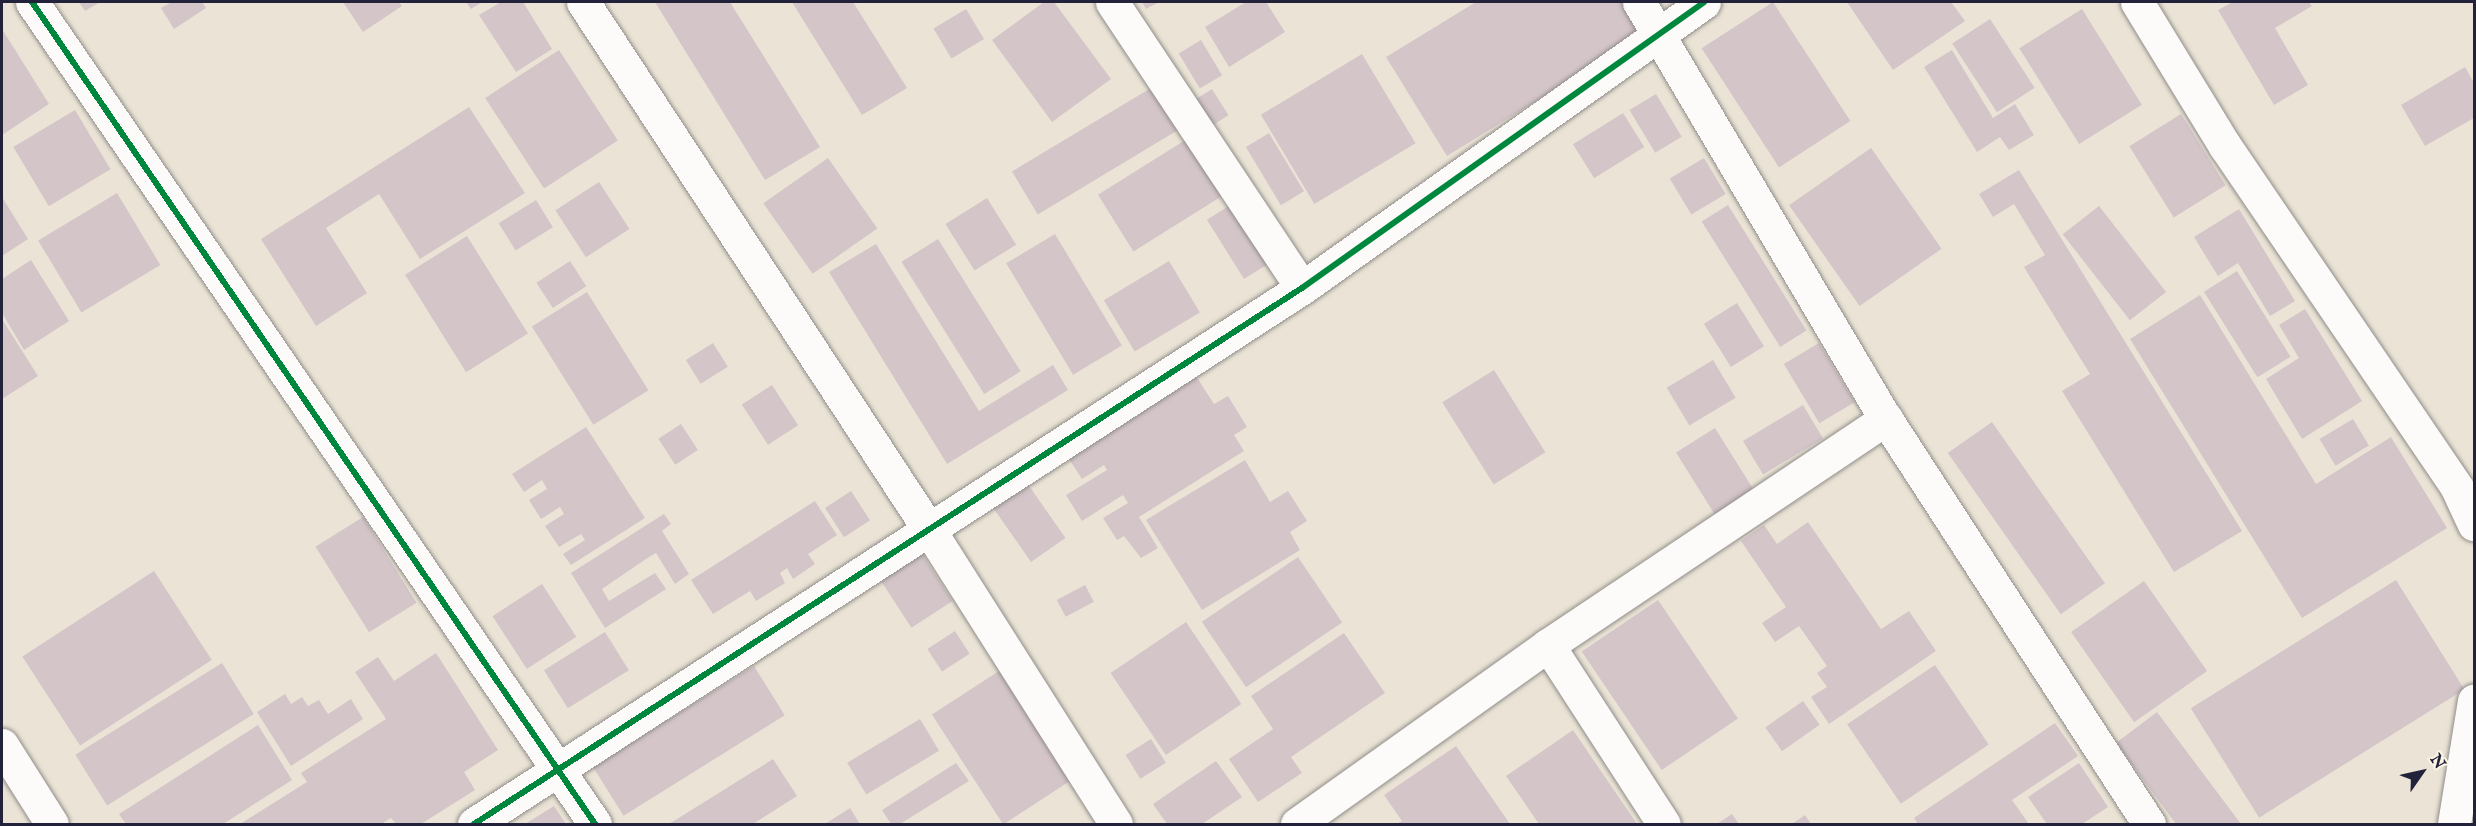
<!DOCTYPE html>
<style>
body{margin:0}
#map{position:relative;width:2476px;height:826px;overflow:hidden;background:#ebe4d6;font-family:"IM FELL English",serif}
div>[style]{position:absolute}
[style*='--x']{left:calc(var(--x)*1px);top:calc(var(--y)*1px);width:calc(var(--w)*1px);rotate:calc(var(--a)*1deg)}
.building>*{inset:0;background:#d4c5c9;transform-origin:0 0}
.roads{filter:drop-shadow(0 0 2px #908d8a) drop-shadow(0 0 2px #908d8a)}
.street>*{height:33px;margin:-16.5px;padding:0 16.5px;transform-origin:16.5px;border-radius:16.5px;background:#fcfbf9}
.cycleway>*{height:6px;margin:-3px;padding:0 3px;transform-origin:3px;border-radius:3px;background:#00873e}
span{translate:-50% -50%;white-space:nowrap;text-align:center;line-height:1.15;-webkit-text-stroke:4.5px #fcf5e5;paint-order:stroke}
.frame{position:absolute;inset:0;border:3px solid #22223b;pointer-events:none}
.north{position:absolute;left:2392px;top:742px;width:60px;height:60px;-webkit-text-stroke:4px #fcf5e5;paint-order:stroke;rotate:56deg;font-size:16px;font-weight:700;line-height:24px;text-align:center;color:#22223b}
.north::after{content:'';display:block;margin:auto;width:21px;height:27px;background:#22223b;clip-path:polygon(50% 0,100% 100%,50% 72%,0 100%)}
</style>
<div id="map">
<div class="building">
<i style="clip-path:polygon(79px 2px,100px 2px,85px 11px)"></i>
<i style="clip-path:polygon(172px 2px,202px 2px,206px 8px,174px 29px,161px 8px)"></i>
<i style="clip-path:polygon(343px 2px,399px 2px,402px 6px,363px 32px)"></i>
<i style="clip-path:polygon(466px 2px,482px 2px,471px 9px)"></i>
<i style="clip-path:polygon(501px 2px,523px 2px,552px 49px,516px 72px,479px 15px)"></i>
<i style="clip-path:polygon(655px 2px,730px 2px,820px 147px,765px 180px)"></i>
<i style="clip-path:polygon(792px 2px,853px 2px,907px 88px,862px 115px)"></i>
<i style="clip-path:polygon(1044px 2px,1054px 2px,1111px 79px,1052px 122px,992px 40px)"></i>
<i style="clip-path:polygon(1142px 2px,1159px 2px,1146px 9px)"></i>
<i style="clip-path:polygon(1246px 2px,1266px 2px,1285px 32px,1229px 67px,1205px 27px)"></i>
<i style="clip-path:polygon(1476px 2px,1623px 2px,1643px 35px,1447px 156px,1386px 57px)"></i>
<i style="left:1773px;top:2px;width:142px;height:85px;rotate:57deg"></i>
<i style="clip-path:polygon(1847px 2px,1951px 2px,1965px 21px,1893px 70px)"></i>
<i style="clip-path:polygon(2233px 2px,2309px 2px,2312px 6px,2275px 28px,2308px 85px,2274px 105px,2218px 10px)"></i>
<i style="left:966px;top:9px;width:35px;height:38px;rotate:59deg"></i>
<i style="left:2082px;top:9px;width:113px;height:74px;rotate:58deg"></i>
<i style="left:1990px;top:19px;width:82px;height:45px;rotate:57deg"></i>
<i style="clip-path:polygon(2px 29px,49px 104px,2px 135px)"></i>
<i style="left:1201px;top:40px;width:41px;height:26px;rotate:59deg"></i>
<i style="left:559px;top:50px;width:108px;height:88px;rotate:57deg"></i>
<i style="clip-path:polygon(1952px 50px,1993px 118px,2015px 104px,2034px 135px,2009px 150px,2000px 137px,1977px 152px,1924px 67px)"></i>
<i style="left:1362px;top:54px;width:104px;height:118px;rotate:59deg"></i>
<i style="clip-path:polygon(2465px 67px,2474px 83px,2474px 118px,2425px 146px,2401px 105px)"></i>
<i style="left:1156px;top:85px;width:50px;height:168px;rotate:59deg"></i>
<i style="left:1212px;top:89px;width:31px;height:22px;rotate:58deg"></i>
<i style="left:1656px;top:94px;width:50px;height:31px;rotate:59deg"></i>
<i style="clip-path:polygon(469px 107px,525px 193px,420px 259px,379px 194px,326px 228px,367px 293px,316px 326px,261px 239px)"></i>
<i style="left:75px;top:110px;width:69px;height:72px;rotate:59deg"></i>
<i style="left:1623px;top:113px;width:40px;height:59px;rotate:58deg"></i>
<i style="left:2181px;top:114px;width:84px;height:61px;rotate:58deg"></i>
<i style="left:1269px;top:133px;width:68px;height:27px;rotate:59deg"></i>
<i style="left:1187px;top:139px;width:67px;height:105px;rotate:58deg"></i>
<i style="left:1871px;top:148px;width:123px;height:100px;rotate:55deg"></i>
<i style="left:828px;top:158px;width:86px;height:79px;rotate:55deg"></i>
<i style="left:1704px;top:158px;width:42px;height:40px;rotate:59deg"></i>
<i style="clip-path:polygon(2019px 170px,2242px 531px,2174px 572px,2062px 391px,2090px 374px,2024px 267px,2045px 255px,2014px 204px,1993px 217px,1979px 194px)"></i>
<i style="left:599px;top:182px;width:56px;height:52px;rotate:57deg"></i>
<i style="left:117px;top:193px;width:84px;height:92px;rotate:59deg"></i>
<i style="clip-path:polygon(2px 197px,28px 239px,2px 256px)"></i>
<i style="left:987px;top:198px;width:55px;height:49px;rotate:58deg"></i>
<i style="left:1240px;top:199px;width:70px;height:39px;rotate:58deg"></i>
<i style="left:536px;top:200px;width:32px;height:44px;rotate:58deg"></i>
<i style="left:1728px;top:205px;width:148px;height:31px;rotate:58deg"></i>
<i style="left:2099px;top:206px;width:109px;height:46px;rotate:52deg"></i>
<i style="clip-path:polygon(2239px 209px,2295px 301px,2270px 316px,2238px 263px,2218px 276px,2194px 237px)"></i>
<i style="left:1055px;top:234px;width:130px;height:57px;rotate:59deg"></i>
<i style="left:467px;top:236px;width:115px;height:73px;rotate:58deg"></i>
<i style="left:938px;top:239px;width:156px;height:43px;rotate:58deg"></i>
<i style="clip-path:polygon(876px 244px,979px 411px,1053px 365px,1068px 390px,947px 464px,829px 272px)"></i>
<i style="clip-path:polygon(31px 260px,69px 321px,24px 350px,2px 313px,2px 279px)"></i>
<i style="left:570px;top:261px;width:30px;height:40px;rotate:57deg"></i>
<i style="left:1169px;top:261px;width:60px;height:76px;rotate:59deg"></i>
<i style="left:2237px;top:271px;width:101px;height:39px;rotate:58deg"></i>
<i style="left:587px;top:292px;width:116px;height:65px;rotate:58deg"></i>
<i style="clip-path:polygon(2200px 295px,2316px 484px,2391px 437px,2447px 528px,2302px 618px,2130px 339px)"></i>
<i style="left:1737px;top:303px;width:51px;height:39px;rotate:58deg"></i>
<i style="clip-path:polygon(2305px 309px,2362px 401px,2302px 439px,2266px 379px,2299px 358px,2279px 325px)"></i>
<i style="clip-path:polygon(2px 319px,38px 376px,2px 399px)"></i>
<i style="left:713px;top:343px;width:28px;height:32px;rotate:58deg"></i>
<i style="left:1819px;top:343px;width:69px;height:41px;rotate:59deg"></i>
<i style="left:1713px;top:360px;width:44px;height:54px;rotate:59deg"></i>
<i style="left:1494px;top:370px;width:97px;height:61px;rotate:58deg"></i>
<i style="clip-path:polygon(1196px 376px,1214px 404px,1228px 396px,1247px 427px,1234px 435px,1244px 451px,1139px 517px,1158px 548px,1141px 558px,1124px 536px,1117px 540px,1103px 518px,1128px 503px,1123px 495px,1082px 521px,1066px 495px,1107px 470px,1104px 465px,1082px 479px,1067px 456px)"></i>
<i style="left:772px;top:385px;width:48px;height:36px;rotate:57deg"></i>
<i style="left:1803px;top:405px;width:39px;height:70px;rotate:59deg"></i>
<i style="left:2353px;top:419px;width:31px;height:39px;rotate:59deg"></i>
<i style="left:1992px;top:422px;width:197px;height:54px;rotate:55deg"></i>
<i style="left:681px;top:424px;width:31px;height:27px;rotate:57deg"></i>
<i style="clip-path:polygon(586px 427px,645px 518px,571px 565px,563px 554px,585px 540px,581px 534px,559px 547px,545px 526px,564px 514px,560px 507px,541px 519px,529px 500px,547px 489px,542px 480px,524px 492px,512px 474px)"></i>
<i style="left:1715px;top:428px;width:80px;height:46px;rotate:58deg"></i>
<i style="clip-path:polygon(1245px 460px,1270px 502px,1288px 491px,1307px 521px,1290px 532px,1300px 550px,1202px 610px,1146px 520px)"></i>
<i style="left:1027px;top:483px;width:67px;height:42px;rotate:55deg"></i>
<i style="left:851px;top:491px;width:35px;height:31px;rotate:57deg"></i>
<i style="clip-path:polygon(815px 501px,837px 535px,808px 554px,815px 564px,793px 579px,787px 568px,780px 573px,785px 583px,756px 601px,750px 591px,713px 614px,691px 580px)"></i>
<i style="clip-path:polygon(664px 514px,671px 524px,662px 531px,689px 574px,675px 584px,656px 553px,646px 559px,602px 589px,609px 601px,655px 573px,666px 589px,605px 628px,571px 573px)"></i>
<i style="left:363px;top:517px;width:101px;height:56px;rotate:58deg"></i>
<i style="clip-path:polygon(1808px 522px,1881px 629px,1909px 611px,1936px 651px,1829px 724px,1811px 697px,1827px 687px,1817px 673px,1827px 666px,1799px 626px,1775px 642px,1762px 623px,1786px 607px,1741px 541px,1764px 525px,1777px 544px)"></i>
<i style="left:922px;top:554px;width:56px;height:49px;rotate:57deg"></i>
<i style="left:1298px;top:557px;width:79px;height:116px;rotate:56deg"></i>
<i style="left:154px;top:571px;width:106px;height:157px;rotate:57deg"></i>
<i style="left:2396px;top:580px;width:129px;height:242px;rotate:58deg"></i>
<i style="left:2144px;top:581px;width:110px;height:89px;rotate:55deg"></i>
<i style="left:542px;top:584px;width:63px;height:59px;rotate:57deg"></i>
<i style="left:1085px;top:585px;width:19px;height:32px;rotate:62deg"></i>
<i style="left:1658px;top:600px;width:143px;height:92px;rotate:56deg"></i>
<i style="left:1186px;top:622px;width:99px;height:91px;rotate:56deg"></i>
<i style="left:955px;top:631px;width:27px;height:33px;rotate:57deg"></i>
<i style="left:605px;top:632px;width:45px;height:72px;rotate:58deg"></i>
<i style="clip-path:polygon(1344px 633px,1385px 693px,1291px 757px,1302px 773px,1258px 802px,1229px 759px,1273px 729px,1251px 696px)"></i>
<i style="clip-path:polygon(436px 653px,498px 750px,464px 772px,475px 790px,421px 824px,396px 824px,391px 818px,381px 824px,240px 824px,307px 782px,301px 773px,386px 719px,355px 672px,378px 657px,394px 681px)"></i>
<i style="left:222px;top:663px;width:60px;height:173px;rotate:58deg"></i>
<i style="left:1935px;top:665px;width:96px;height:106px;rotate:56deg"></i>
<i style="left:754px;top:666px;width:58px;height:190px;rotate:58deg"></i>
<i style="left:999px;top:671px;width:131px;height:80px;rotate:57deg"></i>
<i style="clip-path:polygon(285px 694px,291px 704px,302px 697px,308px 706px,319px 700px,328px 714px,351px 699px,363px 719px,291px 766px,257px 712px)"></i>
<i style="left:1803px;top:701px;width:29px;height:46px;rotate:55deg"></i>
<i style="clip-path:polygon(2157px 712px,2241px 824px,2176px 824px,2116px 743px)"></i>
<i style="left:920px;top:719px;width:37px;height:85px;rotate:59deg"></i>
<i style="clip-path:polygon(2055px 723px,2078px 756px,2012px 800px,2029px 824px,1918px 824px,1914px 818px)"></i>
<i style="clip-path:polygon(258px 725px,292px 780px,223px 824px,126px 824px,119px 814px)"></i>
<i style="clip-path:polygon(1573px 730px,1637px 824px,1539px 824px,1506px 776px)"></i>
<i style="left:1151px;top:739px;width:28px;height:30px;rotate:58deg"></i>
<i style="clip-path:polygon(1456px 746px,1510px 824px,1396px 824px,1402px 821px,1384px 795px)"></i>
<i style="clip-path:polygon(773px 759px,797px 796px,753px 824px,669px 824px)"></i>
<i style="clip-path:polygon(1216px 761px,1242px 797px,1202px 824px,1167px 824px,1153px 804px)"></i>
<i style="clip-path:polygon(956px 763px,969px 781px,900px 824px,891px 824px,882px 810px)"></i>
<i style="clip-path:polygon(2079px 763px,2108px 807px,2082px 824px,2047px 824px,2028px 797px)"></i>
<i style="clip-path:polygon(554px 806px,566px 824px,525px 824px)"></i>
<i style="clip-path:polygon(850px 808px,860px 824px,825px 824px)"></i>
<i style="clip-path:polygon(1732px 814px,1739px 824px,1717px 824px)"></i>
<i style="clip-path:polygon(1805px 815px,1811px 824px,1792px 824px)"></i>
</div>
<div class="roads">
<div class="street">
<i style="--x:32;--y:2;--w:996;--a:55.59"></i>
<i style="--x:583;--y:2;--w:633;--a:56.74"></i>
<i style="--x:930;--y:531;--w:347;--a:57.6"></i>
<i style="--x:1112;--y:2;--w:343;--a:56.4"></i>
<i style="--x:1639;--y:2;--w:485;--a:59.4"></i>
<i style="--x:1886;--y:419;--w:483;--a:57"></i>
<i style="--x:2137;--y:2;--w:169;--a:58.6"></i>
<i style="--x:2225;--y:146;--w:413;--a:55.8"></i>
<i style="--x:2457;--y:488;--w:40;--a:65"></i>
<i style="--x:1548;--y:645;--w:213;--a:57.1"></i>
<i style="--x:2;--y:745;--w:93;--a:57.7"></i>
<i style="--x:474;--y:824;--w:986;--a:-32.92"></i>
<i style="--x:1302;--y:288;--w:493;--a:-35.4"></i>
<i style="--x:1297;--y:824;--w:308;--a:-35.5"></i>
<i style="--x:1548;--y:645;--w:407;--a:-33.8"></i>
<i style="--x:2454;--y:824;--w:125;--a:-80.8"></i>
</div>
</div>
<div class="cycleway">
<i style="--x:32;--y:2;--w:996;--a:55.59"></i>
<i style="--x:474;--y:824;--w:986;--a:-32.92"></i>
<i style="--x:1302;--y:288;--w:493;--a:-35.4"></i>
</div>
<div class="frame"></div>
<div class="north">N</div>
</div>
